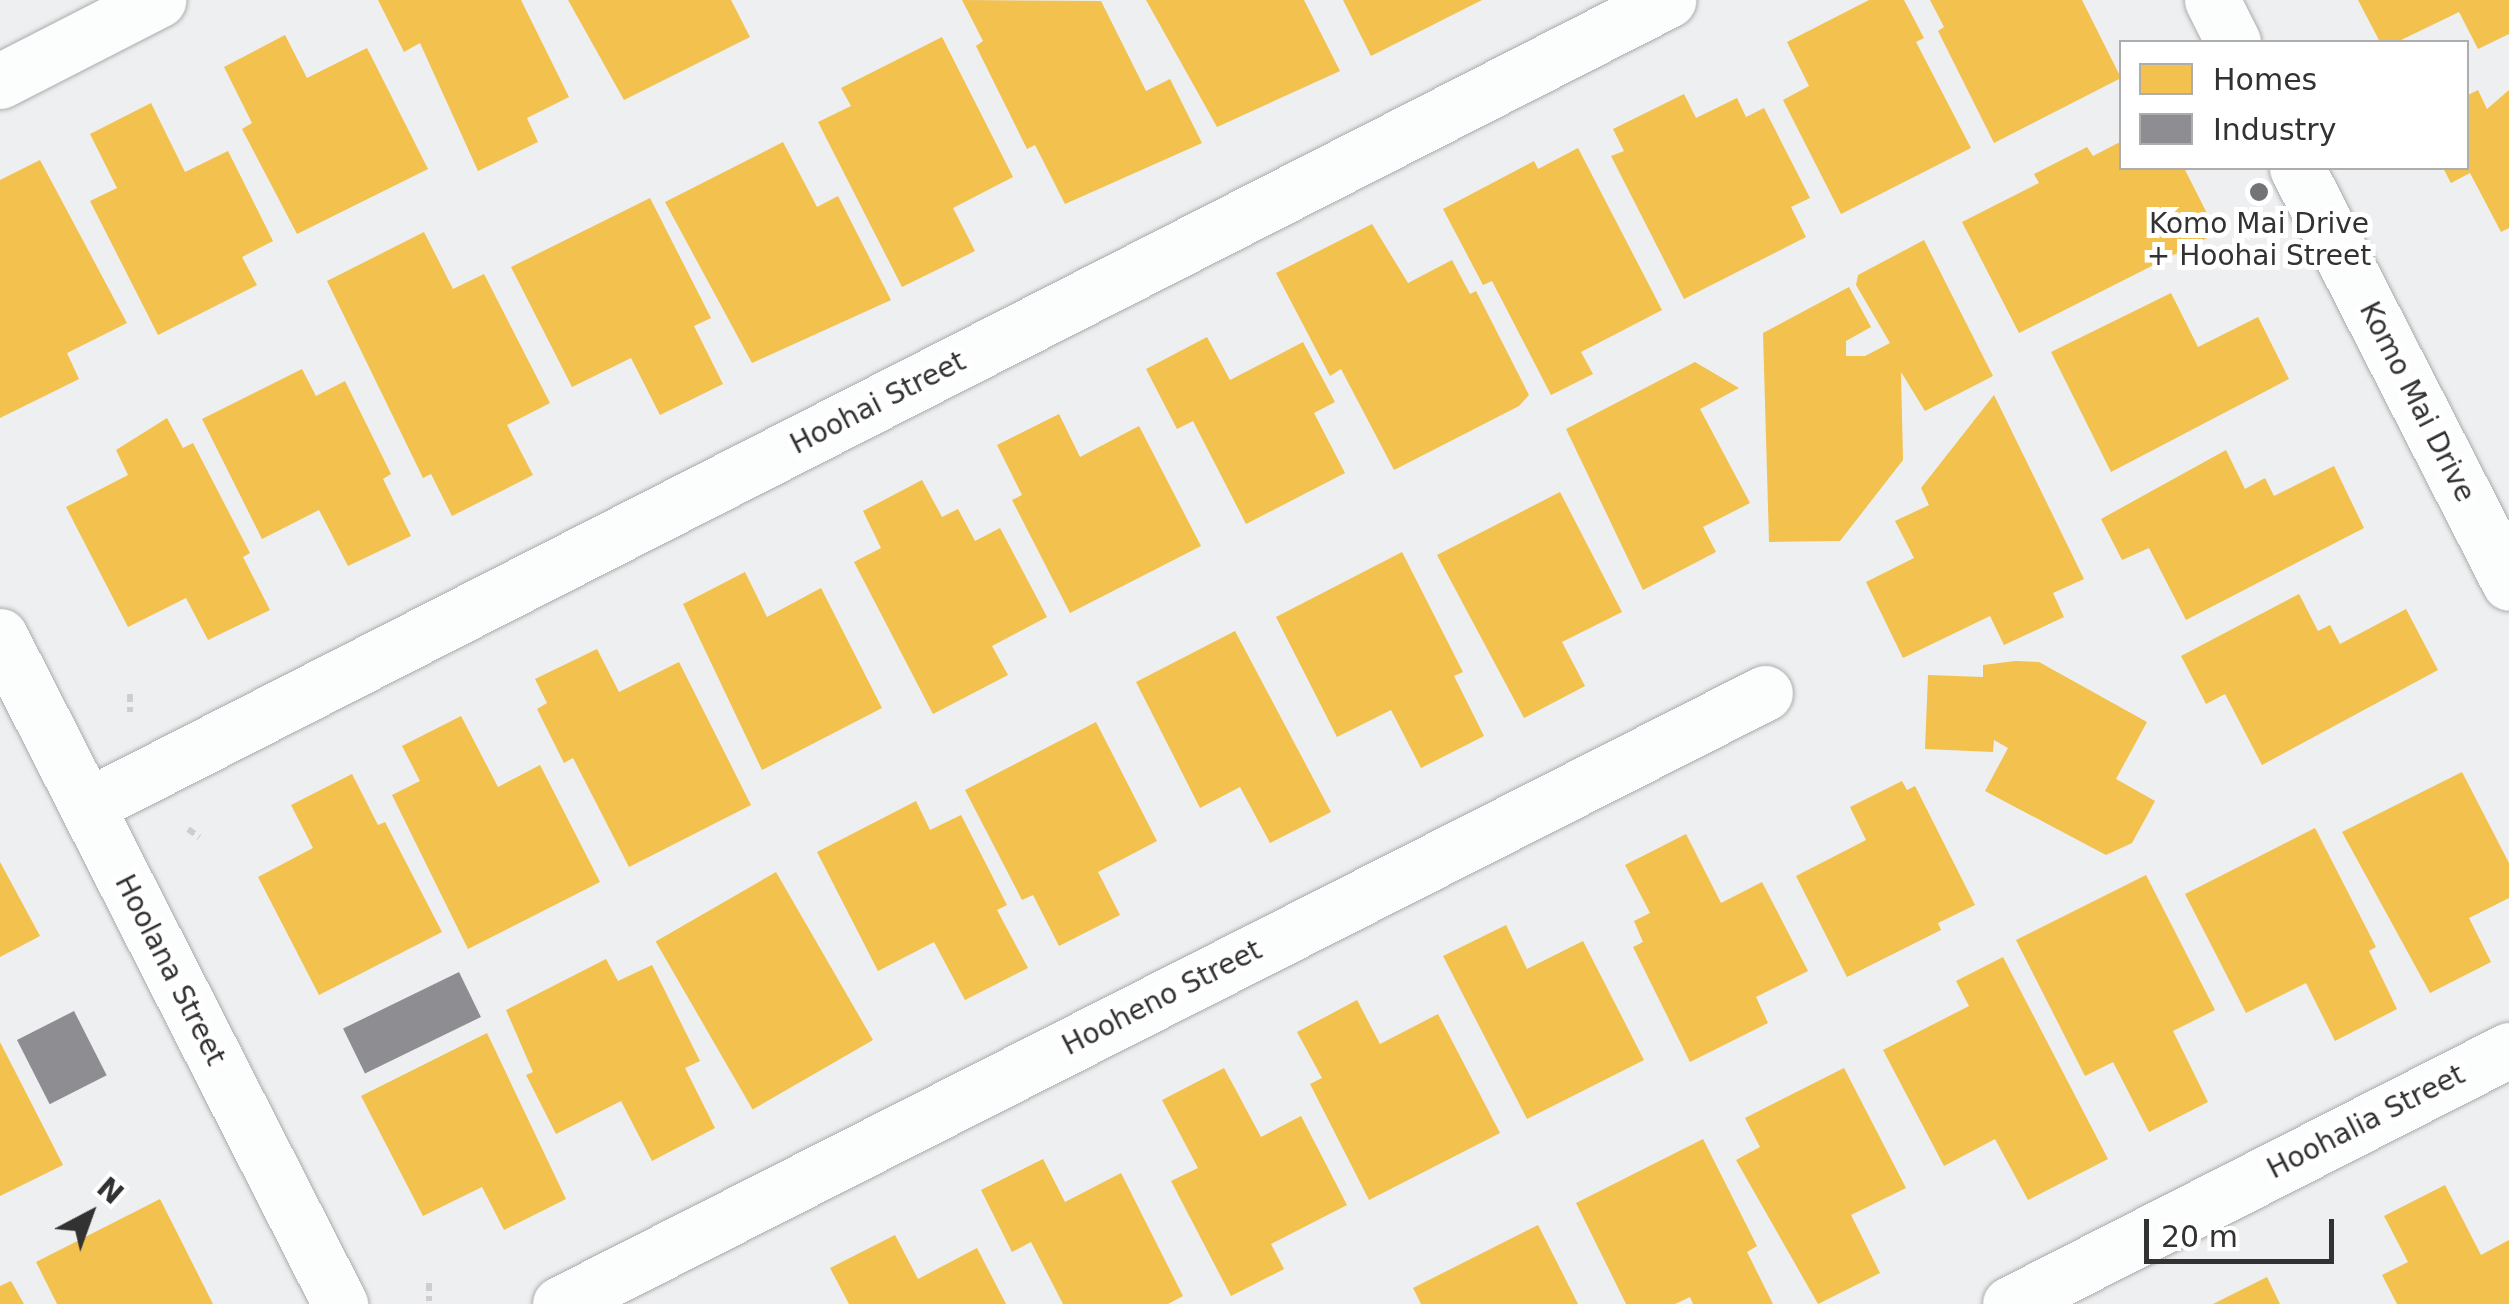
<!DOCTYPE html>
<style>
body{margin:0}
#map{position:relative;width:2509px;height:1304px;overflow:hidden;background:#eeeff1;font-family:"DejaVu Sans",sans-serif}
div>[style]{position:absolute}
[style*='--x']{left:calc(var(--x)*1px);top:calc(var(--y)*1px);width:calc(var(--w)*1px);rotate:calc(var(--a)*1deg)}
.homes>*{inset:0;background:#f2c14e;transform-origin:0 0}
.industry>*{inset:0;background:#8d8d92;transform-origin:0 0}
.path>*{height:6px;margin-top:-3px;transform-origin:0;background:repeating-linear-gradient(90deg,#ceced0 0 8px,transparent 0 13px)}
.roads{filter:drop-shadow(0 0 2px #aaabad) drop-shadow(0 0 2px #aaabad)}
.minor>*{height:55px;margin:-27.5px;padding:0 27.5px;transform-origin:27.5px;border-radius:27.5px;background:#fcfdfd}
.dots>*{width:28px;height:28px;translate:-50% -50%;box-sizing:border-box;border:5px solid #fff;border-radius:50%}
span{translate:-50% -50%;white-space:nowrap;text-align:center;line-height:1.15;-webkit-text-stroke:10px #fff;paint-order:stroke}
.poi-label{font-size:28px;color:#323233}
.street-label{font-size:28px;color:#323233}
.legend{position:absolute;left:2119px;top:40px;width:350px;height:130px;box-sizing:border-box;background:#fff;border:2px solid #adadad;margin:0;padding:12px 18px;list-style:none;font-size:30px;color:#323233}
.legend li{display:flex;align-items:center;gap:20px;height:50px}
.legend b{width:50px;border:2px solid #adadad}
.north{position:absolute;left:40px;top:1164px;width:100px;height:100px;-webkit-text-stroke:8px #fff;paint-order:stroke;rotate:41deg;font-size:28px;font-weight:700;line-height:40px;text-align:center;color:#323233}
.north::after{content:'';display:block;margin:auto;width:35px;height:45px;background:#323233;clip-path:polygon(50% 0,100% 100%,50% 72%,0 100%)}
.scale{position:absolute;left:2144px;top:1219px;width:190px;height:45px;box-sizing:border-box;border:5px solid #323233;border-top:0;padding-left:12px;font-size:30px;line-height:35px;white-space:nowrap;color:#323233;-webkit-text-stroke:8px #fff;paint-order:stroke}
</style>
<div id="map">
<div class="homes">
<i style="clip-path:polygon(378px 0,521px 0,569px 97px,527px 118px,538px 142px,478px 171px,420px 43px,404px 52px)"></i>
<i style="clip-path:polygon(568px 0,731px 0,750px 37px,624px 100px)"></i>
<i style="clip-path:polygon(962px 0,1101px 1px,1146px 91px,1170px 79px,1202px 143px,1065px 204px,1035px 145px,1027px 149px,976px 46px,983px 41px)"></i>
<i style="clip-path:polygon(1146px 0,1304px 0,1340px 71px,1217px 127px)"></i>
<i style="clip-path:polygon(1343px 0,1482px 0,1371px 56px)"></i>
<i style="clip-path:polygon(1869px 0,1904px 0,1924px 38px,1916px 42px,1971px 148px,1841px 214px,1783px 100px,1809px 86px,1787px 42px)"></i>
<i style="clip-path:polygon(1930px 0,2082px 0,2121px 78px,1994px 143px,1938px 31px,1944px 27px)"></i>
<i style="clip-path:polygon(2358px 0,2509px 0,2509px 34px,2478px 49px,2459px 12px,2397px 42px,2380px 42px)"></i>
<i style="clip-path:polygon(285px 35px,307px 78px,367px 48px,428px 169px,297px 234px,242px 129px,252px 123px,224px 67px)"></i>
<i style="clip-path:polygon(942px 37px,1013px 177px,953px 208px,975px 251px,902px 287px,818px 122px,851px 106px,841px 88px)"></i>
<i style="clip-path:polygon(2478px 90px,2487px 109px,2509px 90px,2509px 228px,2501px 232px,2470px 173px,2451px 183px,2443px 168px,2466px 168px,2466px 96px)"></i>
<i style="clip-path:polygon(1684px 94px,1696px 118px,1737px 98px,1746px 117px,1764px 108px,1810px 198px,1791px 207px,1806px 237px,1684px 299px,1611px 156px,1624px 151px,1613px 129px)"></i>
<i style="clip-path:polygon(151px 103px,185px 172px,228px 151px,273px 241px,242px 257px,257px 285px,158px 335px,90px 201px,117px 188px,90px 134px)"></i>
<i style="clip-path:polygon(2122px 141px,2122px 168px,2184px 168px,2217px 233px,2019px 333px,1962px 222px,2039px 183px,2034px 174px,2087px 147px,2093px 156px)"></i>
<i style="clip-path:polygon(783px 142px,817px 207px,838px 196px,891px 300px,752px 363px,665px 202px)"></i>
<i style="clip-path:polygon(1578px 148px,1662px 310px,1581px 352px,1593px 374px,1551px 395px,1492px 281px,1483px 285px,1443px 209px,1534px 161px,1538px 169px)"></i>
<i style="clip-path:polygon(40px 160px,127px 323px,67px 353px,79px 379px,0 418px,0 180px)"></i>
<i style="clip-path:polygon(650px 198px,711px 318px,694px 326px,723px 384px,660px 415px,631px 358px,572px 387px,511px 267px)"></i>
<i style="clip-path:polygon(1372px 224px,1408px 283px,1452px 260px,1470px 294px,1476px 291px,1529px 395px,1519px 406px,1394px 470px,1341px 369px,1330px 376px,1276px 273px)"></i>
<i style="clip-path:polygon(424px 232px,453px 289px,484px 274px,550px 403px,507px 425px,533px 475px,452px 516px,431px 474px,423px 478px,327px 281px)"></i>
<i style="clip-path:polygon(1924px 240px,1993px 376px,1925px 411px,1901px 372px,1903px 460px,1840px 541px,1769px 542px,1763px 333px,1849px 287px,1871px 327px,1846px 341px,1846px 356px,1865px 356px,1890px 343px,1856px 285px,1858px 275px)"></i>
<i style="clip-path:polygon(2171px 293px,2198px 347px,2258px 317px,2289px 379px,2111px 472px,2051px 352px)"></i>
<i style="clip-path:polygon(1207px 337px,1230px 380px,1303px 342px,1335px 402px,1314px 413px,1345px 473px,1246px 524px,1193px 421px,1177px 429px,1146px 369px)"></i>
<i style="clip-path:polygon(1695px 362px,1739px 388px,1700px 409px,1750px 503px,1703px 527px,1716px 552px,1643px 590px,1566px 429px)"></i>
<i style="clip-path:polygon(302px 369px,316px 396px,345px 381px,391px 474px,383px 479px,411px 536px,348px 566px,319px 510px,262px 539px,202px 419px)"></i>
<i style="clip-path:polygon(1994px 395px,2084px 579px,2053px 593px,2064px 617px,2004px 645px,1990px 616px,1903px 658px,1866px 582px,1914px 558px,1895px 521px,1929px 505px,1921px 488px)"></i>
<i style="clip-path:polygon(1059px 414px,1080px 457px,1139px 426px,1201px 546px,1070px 613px,1012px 500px,1022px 495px,997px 445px)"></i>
<i style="clip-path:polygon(167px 418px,183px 448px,193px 443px,250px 553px,243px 557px,270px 610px,208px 640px,186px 598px,128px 627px,66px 507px,128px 475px,116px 450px)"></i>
<i style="clip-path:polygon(2226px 450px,2245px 489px,2265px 478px,2274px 496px,2334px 466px,2364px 528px,2186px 620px,2149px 548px,2122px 560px,2101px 519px)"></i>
<i style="clip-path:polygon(922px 480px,942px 517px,958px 509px,975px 541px,1000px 528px,1047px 617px,992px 646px,1008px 675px,933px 714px,854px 562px,881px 548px,863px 511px)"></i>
<i style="clip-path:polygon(1560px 492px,1622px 612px,1562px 642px,1585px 686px,1524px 718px,1437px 555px)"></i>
<i style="clip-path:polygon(1402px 552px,1463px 672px,1454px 676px,1484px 736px,1421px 768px,1391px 710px,1337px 737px,1276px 617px)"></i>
<i style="clip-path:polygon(745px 572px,767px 617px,821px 588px,882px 708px,762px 770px,683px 604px)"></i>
<i style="clip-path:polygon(2299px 594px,2318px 631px,2330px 625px,2340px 644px,2406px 609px,2438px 670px,2262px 765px,2225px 694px,2206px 704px,2181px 656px)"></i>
<i style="clip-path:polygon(1235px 631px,1331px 812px,1270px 843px,1240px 787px,1200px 808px,1136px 682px)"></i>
<i style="clip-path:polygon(597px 649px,619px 692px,679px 662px,751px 805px,629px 867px,573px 758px,564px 763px,537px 709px,547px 703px,535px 679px)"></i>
<i style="clip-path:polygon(2015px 661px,2039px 662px,2147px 722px,2116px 779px,2155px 801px,2132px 843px,2106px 855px,1985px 791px,2008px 748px,1994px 740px,1993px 752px,1925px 749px,1928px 675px,1983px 677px,1983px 665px)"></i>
<i style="clip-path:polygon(461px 716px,498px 787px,540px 765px,600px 882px,468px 949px,392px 795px,420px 781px,402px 746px)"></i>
<i style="clip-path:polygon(1096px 722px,1157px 841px,1098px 872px,1120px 915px,1059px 946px,1033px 895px,1022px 900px,965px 790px)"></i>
<i style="clip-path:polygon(2462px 772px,2509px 863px,2509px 898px,2469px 918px,2491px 962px,2430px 993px,2342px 832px)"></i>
<i style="clip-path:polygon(352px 774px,378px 825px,385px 822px,442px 932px,319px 995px,258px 877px,313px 848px,291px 805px)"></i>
<i style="clip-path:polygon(1902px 781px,1907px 790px,1915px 786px,1975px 905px,1938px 923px,1941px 930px,1847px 977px,1796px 876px,1866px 840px,1850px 807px)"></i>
<i style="clip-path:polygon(916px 801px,930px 830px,961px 815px,1007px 905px,997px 910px,1028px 968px,965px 1000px,934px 942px,878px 971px,817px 852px)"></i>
<i style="clip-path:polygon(2315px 828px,2376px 947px,2369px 951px,2397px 1009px,2335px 1041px,2306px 983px,2246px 1013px,2185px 894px)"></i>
<i style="clip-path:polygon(1686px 834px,1721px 903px,1762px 882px,1808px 971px,1756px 997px,1768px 1023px,1690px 1062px,1633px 947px,1643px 942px,1634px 921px,1650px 913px,1625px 865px)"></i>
<i style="clip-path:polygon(0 862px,40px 936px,0 957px)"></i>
<i style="left:776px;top:872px;width:194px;height:139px;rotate:60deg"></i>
<i style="clip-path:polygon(2146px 875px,2215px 1010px,2173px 1031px,2208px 1102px,2149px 1132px,2113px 1062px,2085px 1076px,2016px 940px)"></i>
<i style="clip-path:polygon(1506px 925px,1527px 969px,1583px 941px,1644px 1060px,1527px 1119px,1443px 956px)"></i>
<i style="clip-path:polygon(2003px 957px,2108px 1159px,2028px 1200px,1995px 1139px,1944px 1166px,1883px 1050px,1969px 1006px,1956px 981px)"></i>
<i style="clip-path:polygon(606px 959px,618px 981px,652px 965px,700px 1061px,685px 1068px,715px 1128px,652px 1161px,621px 1101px,556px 1134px,526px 1075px,533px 1072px,506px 1010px)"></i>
<i style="clip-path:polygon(1357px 1000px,1380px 1044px,1438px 1014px,1500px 1133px,1369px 1200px,1310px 1084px,1322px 1078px,1297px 1032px)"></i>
<i style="clip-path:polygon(487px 1033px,566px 1199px,504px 1230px,482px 1187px,423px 1216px,361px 1096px)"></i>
<i style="clip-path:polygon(0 1042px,63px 1165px,0 1196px)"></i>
<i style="clip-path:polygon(1224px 1068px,1261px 1137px,1301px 1116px,1347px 1205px,1271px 1244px,1284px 1269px,1231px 1296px,1171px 1181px,1198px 1168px,1162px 1100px)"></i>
<i style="clip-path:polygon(1844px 1068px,1906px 1188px,1851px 1215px,1880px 1273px,1818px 1304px,1736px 1160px,1760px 1147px,1745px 1118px)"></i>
<i style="clip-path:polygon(1703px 1139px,1757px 1246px,1747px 1252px,1773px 1304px,1693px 1304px,1690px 1297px,1675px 1304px,1626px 1304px,1576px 1203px)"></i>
<i style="clip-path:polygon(1043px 1159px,1065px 1202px,1121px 1173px,1183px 1296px,1168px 1304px,1063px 1304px,1031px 1242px,1012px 1252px,981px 1190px)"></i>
<i style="clip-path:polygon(2445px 1185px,2481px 1255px,2509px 1240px,2509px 1304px,2397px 1304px,2382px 1275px,2408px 1262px,2384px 1216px)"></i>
<i style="clip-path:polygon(160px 1199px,213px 1304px,57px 1304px,36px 1262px)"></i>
<i style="clip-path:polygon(1538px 1225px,1578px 1304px,1421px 1304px,1413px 1288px)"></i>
<i style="clip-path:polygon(895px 1235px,918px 1279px,977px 1248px,1006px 1304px,849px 1304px,830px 1268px)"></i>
<i style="clip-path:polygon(2267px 1277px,2280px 1304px,2213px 1304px)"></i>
<i style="clip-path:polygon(11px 1281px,24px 1304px,0 1304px,0 1286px)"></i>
</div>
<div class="industry">
<i style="left:459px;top:972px;width:50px;height:129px;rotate:64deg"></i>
<i style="left:74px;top:1011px;width:72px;height:64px;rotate:63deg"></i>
</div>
<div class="path">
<i style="--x:130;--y:694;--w:18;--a:90"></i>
<i style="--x:188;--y:829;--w:14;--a:36"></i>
<i style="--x:429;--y:1283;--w:18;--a:90"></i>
</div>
<div class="roads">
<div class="minor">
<i style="--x:2212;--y:0;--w:47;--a:63.4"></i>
<i style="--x:0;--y:81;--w:178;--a:-27.1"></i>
<i style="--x:2297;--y:168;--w:466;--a:62.9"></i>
<i style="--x:0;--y:636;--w:750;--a:63.02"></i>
<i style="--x:87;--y:806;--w:1775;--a:-27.01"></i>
<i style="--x:560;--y:1304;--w:1351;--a:-26.89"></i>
<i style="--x:2010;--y:1304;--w:560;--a:-26.98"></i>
</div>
</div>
<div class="dots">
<i style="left:2259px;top:192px;background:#747476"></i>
</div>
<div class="poi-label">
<span style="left:2259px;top:240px">Komo Mai Drive<br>+ Hoohai Street</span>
</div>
<div class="street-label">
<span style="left:2417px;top:402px;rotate:63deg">Komo Mai Drive</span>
<span style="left:878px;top:403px;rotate:-27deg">Hoohai Street</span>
<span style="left:170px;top:970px;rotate:63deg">Hoolana Street</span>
<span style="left:1162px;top:998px;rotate:-27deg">Hooheno Street</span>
<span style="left:2366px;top:1122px;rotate:-27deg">Hoohalia Street</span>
</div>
<ul class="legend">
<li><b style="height:28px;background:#f2c14e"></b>Homes</li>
<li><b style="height:28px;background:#8d8d92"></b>Industry</li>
</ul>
<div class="north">N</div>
<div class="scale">20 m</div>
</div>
